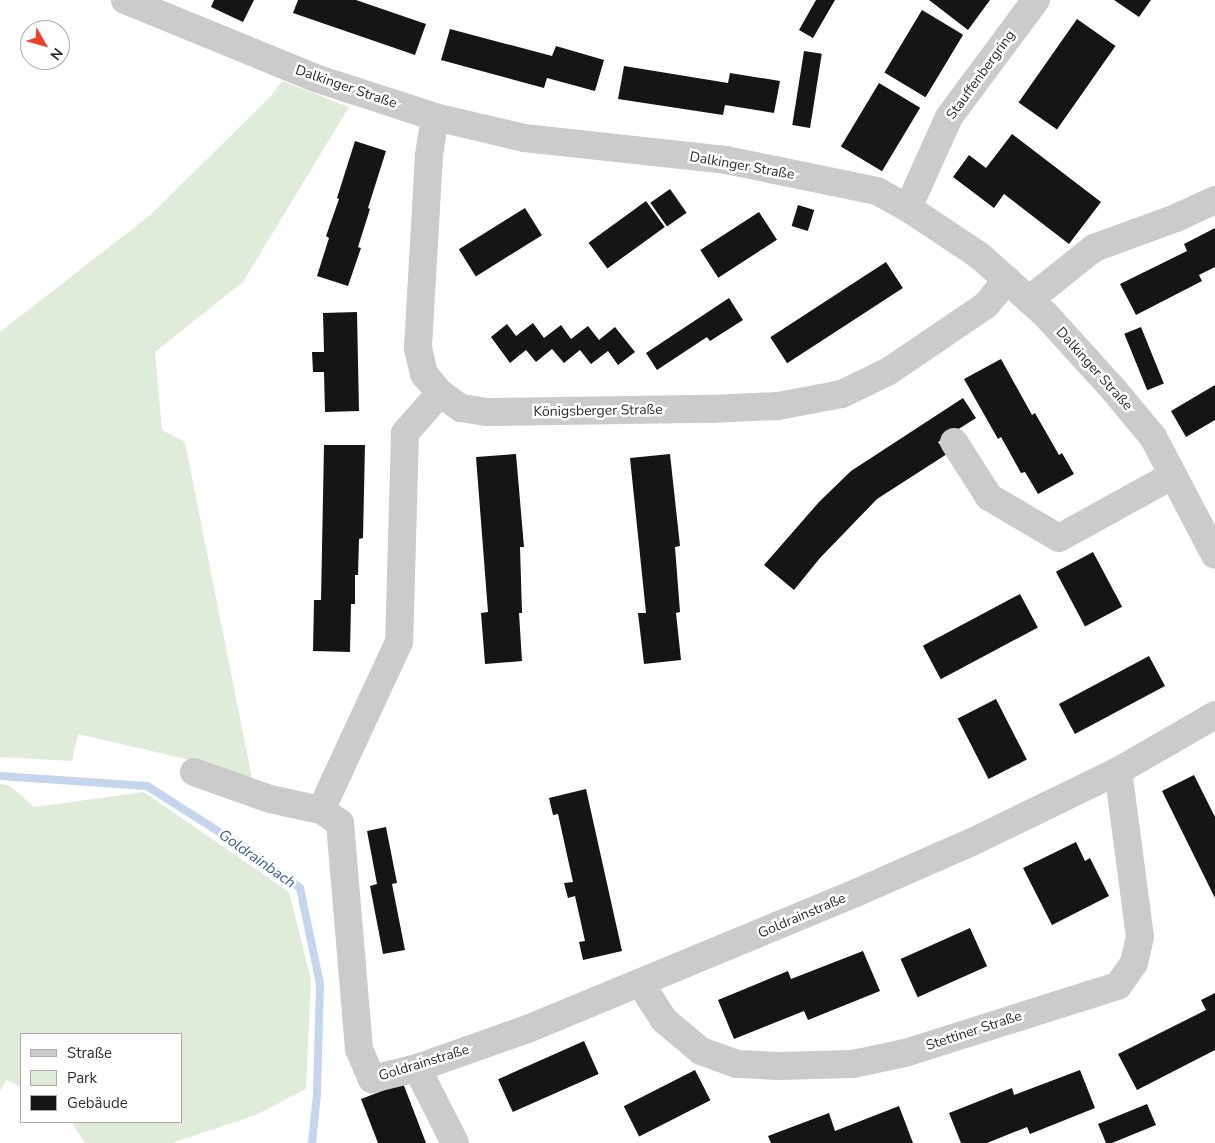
<!DOCTYPE html>
<meta charset="utf-8">
<style>
body{margin:0}
#map{position:relative;width:1215px;height:1143px;overflow:hidden;background:#fff;font-family:"Nunito Sans",sans-serif}
div>[style]{position:absolute}
[style*='--x']{left:calc(var(--x)*1px);top:calc(var(--y)*1px);width:calc(var(--w)*1px);rotate:calc(var(--a)*1deg)}
.green>*{inset:0;background:#e0ecda}
.stream>*{height:8px;margin:-4px;padding:0 4px;transform-origin:4px;border-radius:4px;background:#c5d5ed}
.building>*{inset:0;background:#151515;transform-origin:0 0}
.minor>*{height:28px;margin:-14px;padding:0 14px;transform-origin:14px;border-radius:14px;background:#cbcbcb}
span{translate:-50% -50%;white-space:nowrap;text-align:center;line-height:1.15;-webkit-text-stroke:5px #fff;paint-order:stroke}
.street-label{font-size:14px;color:#2e2e2e}
.water-label{font-size:15px;color:#385d93;font-style:italic}
.legend{position:absolute;left:20px;top:1033px;width:162px;height:90px;box-sizing:border-box;background:#fff;border:1px solid #ababab;margin:0;padding:6px 9px;list-style:none;font-size:15px;color:#2e2e2e}
.legend li{display:flex;align-items:center;gap:10px;height:25px}
.legend b{width:25px;border:1px solid #ababab}
.north{position:absolute;left:20px;top:20px;width:50px;height:50px;box-sizing:border-box;background:#fff;border:1px solid #ababab;border-radius:50%;rotate:128deg;font-size:14px;font-weight:700;line-height:20px;text-align:center;color:#2e2e2e}
.north::after{content:'';display:block;margin:auto;width:18px;height:22px;background:#ed4227;clip-path:polygon(50% 0,100% 100%,50% 72%,0 100%)}
</style>
<div id="map">
<div class="green">
<i style="clip-path:polygon(282px 81px,349px 107px,243px 282px,155px 352px,162px 430px,185px 442px,253px 783px,190px 760px,78px 734px,72px 761px,0 757px,0 332px,149px 216px,271px 96px)"></i>
<i style="clip-path:polygon(0 784px,9px 785px,34px 807px,144px 792px,289px 892px,311px 980px,306px 1089px,256px 1115px,172px 1143px,85px 1143px,71px 1122px,181px 1122px,181px 1034px,21px 1034px,21px 1087px,6px 1080px,0 1091px)"></i>
</div>
<div class="stream">
<i style="--x:0;--y:776;--w:147;--a:3.9"></i>
<i style="--x:147;--y:786;--w:114;--a:32.4"></i>
<i style="--x:243;--y:847;--w:70;--a:35.7"></i>
<i style="--x:300;--y:888;--w:98;--a:78.2"></i>
<i style="--x:320;--y:984;--w:110;--a:91.6"></i>
<i style="--x:317;--y:1094;--w:49;--a:95.8"></i>
</div>
<div class="building">
<i style="clip-path:polygon(214px 0,254px 0,243px 22px,211px 7px)"></i>
<i style="clip-path:polygon(298px 0,356px 0,426px 24px,415px 55px,293px 13px)"></i>
<i style="clip-path:polygon(816px 0,835px 0,813px 38px,799px 30px)"></i>
<i style="clip-path:polygon(929px 0,990px 0,968px 30px)"></i>
<i style="clip-path:polygon(1114px 0,1151px 0,1139px 17px)"></i>
<i style="left:922px;top:10px;width:48px;height:73px;rotate:31deg"></i>
<i style="left:1077px;top:19px;width:47px;height:102px;rotate:35deg"></i>
<i style="clip-path:polygon(450px 29px,552px 56px,556px 46px,604px 60px,595px 91px,547px 78px,544px 88px,441px 60px)"></i>
<i style="left:804px;top:51px;width:18px;height:75px;rotate:9deg"></i>
<i style="clip-path:polygon(624px 66px,728px 83px,730px 73px,780px 81px,774px 113px,725px 105px,723px 115px,618px 99px)"></i>
<i style="left:879px;top:83px;width:48px;height:74px;rotate:31deg"></i>
<i style="clip-path:polygon(1012px 134px,1101px 202px,1069px 244px,1004px 194px,994px 208px,953px 177px,969px 155px,986px 168px)"></i>
<i style="clip-path:polygon(355px 141px,386px 151px,368px 208px,370px 209px,358px 247px,361px 248px,348px 286px,317px 276px,329px 238px,326px 236px,339px 199px,337px 198px)"></i>
<i style="left:670px;top:189px;width:29px;height:24px;rotate:55deg"></i>
<i style="left:646px;top:201px;width:32px;height:71px;rotate:54deg"></i>
<i style="left:798px;top:205px;width:17px;height:22px;rotate:17deg"></i>
<i style="left:525px;top:208px;width:32px;height:78px;rotate:58deg"></i>
<i style="left:759px;top:212px;width:33px;height:70px;rotate:57deg"></i>
<i style="clip-path:polygon(1215px 228px,1215px 267px,1199px 275px,1202px 281px,1136px 315px,1120px 284px,1187px 251px,1184px 244px)"></i>
<i style="left:886px;top:262px;width:31px;height:138px;rotate:57deg"></i>
<i style="clip-path:polygon(729px 298px,743px 320px,710px 341px,707px 337px,657px 370px,646px 353px)"></i>
<i style="clip-path:polygon(357px 312px,359px 411px,325px 412px,324px 372px,313px 372px,312px 352px,324px 352px,323px 313px)"></i>
<i style="clip-path:polygon(533px 323px,544px 338px,561px 325px,571px 339px,588px 326px,599px 340px,615px 327px,635px 352px,618px 365px,608px 351px,591px 364px,580px 350px,564px 363px,552px 349px,536px 362px,526px 350px,510px 363px,491px 337px,507px 324px,516px 336px)"></i>
<i style="left:1141px;top:327px;width:61px;height:18px;rotate:68deg"></i>
<i style="clip-path:polygon(1001px 359px,1032px 415px,1035px 413px,1059px 455px,1062px 453px,1074px 474px,1038px 494px,1025px 472px,1021px 473px,1001px 437px,998px 439px,964px 379px)"></i>
<i style="clip-path:polygon(1215px 385px,1215px 420px,1186px 437px,1171px 411px)"></i>
<i style="clip-path:polygon(963px 398px,976px 418px,938px 442px,947px 454px,877px 499px,820px 558px,794px 590px,764px 565px,819px 502px,851px 471px)"></i>
<i style="clip-path:polygon(324px 445px,365px 445px,363px 538px,359px 539px,358px 575px,355px 575px,355px 604px,351px 604px,350px 652px,313px 651px,314px 600px,321px 600px)"></i>
<i style="clip-path:polygon(516px 454px,524px 547px,520px 547px,522px 613px,519px 613px,522px 661px,485px 664px,481px 613px,488px 612px,476px 457px)"></i>
<i style="clip-path:polygon(670px 454px,680px 546px,675px 547px,680px 612px,676px 613px,681px 660px,644px 664px,638px 613px,646px 613px,630px 458px)"></i>
<i style="left:1093px;top:552px;width:62px;height:42px;rotate:62deg"></i>
<i style="left:1020px;top:594px;width:38px;height:110px;rotate:62deg"></i>
<i style="left:1149px;top:656px;width:34px;height:102px;rotate:62deg"></i>
<i style="left:996px;top:699px;width:68px;height:43px;rotate:63deg"></i>
<i style="clip-path:polygon(1194px 775px,1215px 817px,1215px 898px,1162px 791px)"></i>
<i style="clip-path:polygon(586px 789px,622px 951px,583px 960px,579px 942px,585px 941px,575px 896px,568px 898px,564px 883px,573px 882px,558px 814px,553px 815px,549px 798px)"></i>
<i style="clip-path:polygon(386px 827px,397px 883px,392px 884px,405px 950px,383px 954px,370px 886px,377px 884px,367px 831px)"></i>
<i style="clip-path:polygon(1076px 842px,1085px 861px,1090px 858px,1109px 896px,1052px 925px,1023px 868px)"></i>
<i style="left:970px;top:928px;width:42px;height:76px;rotate:66deg"></i>
<i style="clip-path:polygon(863px 951px,880px 991px,808px 1020px,804px 1011px,734px 1039px,718px 1000px,788px 971px,791px 979px)"></i>
<i style="clip-path:polygon(1215px 993px,1215px 1050px,1137px 1090px,1118px 1054px,1206px 1010px,1201px 1000px)"></i>
<i style="left:584px;top:1041px;width:36px;height:94px;rotate:66deg"></i>
<i style="left:695px;top:1070px;width:34px;height:80px;rotate:63deg"></i>
<i style="clip-path:polygon(1080px 1070px,1095px 1108px,1030px 1134px,1027px 1127px,987px 1143px,961px 1143px,949px 1113px,1012px 1088px,1014px 1095px)"></i>
<i style="clip-path:polygon(403px 1083px,426px 1143px,378px 1143px,361px 1099px)"></i>
<i style="clip-path:polygon(1147px 1104px,1156px 1125px,1112px 1143px,1106px 1143px,1098px 1124px)"></i>
<i style="clip-path:polygon(899px 1106px,913px 1143px,771px 1143px,768px 1136px,829px 1113px,835px 1131px)"></i>
</div>
<div class="minor">
<i style="--x:125;--y:0;--w:205;--a:22.3"></i>
<i style="--x:315;--y:78;--w:126;--a:18"></i>
<i style="--x:435;--y:117;--w:91;--a:13.3"></i>
<i style="--x:524;--y:138;--w:203;--a:6.2"></i>
<i style="--x:726;--y:160;--w:154;--a:11.6"></i>
<i style="--x:877;--y:191;--w:35;--a:29"></i>
<i style="--x:908;--y:208;--w:87;--a:33.7"></i>
<i style="--x:980;--y:256;--w:89;--a:41.8"></i>
<i style="--x:1046;--y:315;--w:101;--a:47.8"></i>
<i style="--x:1114;--y:390;--w:61;--a:50.3"></i>
<i style="--x:1153;--y:437;--w:133;--a:62.3"></i>
<i style="--x:435;--y:117;--w:39;--a:99"></i>
<i style="--x:429;--y:156;--w:192;--a:93.3"></i>
<i style="--x:418;--y:348;--w:27;--a:77"></i>
<i style="--x:424;--y:374;--w:25;--a:50"></i>
<i style="--x:440;--y:393;--w:26;--a:36"></i>
<i style="--x:461;--y:408;--w:25;--a:9"></i>
<i style="--x:486;--y:412;--w:225;--a:-0.8"></i>
<i style="--x:711;--y:409;--w:67;--a:-2.6"></i>
<i style="--x:778;--y:406;--w:65;--a:-10.6"></i>
<i style="--x:842;--y:394;--w:52;--a:-26.1"></i>
<i style="--x:889;--y:371;--w:117;--a:-34.2"></i>
<i style="--x:986;--y:305;--w:33;--a:-50"></i>
<i style="--x:908;--y:208;--w:100;--a:-65.7"></i>
<i style="--x:949;--y:117;--w:146;--a:-53.4"></i>
<i style="--x:1029;--y:300;--w:83;--a:-38.7"></i>
<i style="--x:1094;--y:248;--w:87;--a:-20.1"></i>
<i style="--x:1176;--y:218;--w:43;--a:-24.8"></i>
<i style="--x:440;--y:393;--w:53;--a:131.2"></i>
<i style="--x:405;--y:433;--w:209;--a:91.6"></i>
<i style="--x:399;--y:642;--w:185;--a:114.9"></i>
<i style="--x:321;--y:810;--w:23;--a:34"></i>
<i style="--x:340;--y:823;--w:227;--a:85.2"></i>
<i style="--x:359;--y:1049;--w:33;--a:67"></i>
<i style="--x:372;--y:1079;--w:46;--a:-13.7"></i>
<i style="--x:417;--y:1068;--w:120;--a:-19.5"></i>
<i style="--x:530;--y:1028;--w:355;--a:-22.5"></i>
<i style="--x:858;--y:892;--w:124;--a:-23.7"></i>
<i style="--x:972;--y:842;--w:162;--a:-25.9"></i>
<i style="--x:1118;--y:771;--w:112;--a:-30"></i>
<i style="--x:954;--y:442;--w:65;--a:57.5"></i>
<i style="--x:989;--y:497;--w:81;--a:30.4"></i>
<i style="--x:1059;--y:538;--w:130;--a:-28.9"></i>
<i style="--x:194;--y:772;--w:81;--a:19.6"></i>
<i style="--x:270;--y:799;--w:52;--a:12.2"></i>
<i style="--x:640;--y:983;--w:44;--a:57"></i>
<i style="--x:664;--y:1020;--w:48;--a:40"></i>
<i style="--x:701;--y:1051;--w:38;--a:20"></i>
<i style="--x:737;--y:1064;--w:42;--a:2.7"></i>
<i style="--x:779;--y:1066;--w:74;--a:-1.5"></i>
<i style="--x:853;--y:1064;--w:53;--a:-11.9"></i>
<i style="--x:905;--y:1053;--w:223;--a:-17.5"></i>
<i style="--x:1118;--y:986;--w:28;--a:-55"></i>
<i style="--x:1134;--y:963;--w:27;--a:-77"></i>
<i style="--x:1140;--y:937;--w:167;--a:-97.5"></i>
<i style="--x:417;--y:1068;--w:84;--a:63.1"></i>
</div>
<div class="street-label">
<span style="left:981px;top:75px;rotate:-54deg">Stauffenbergring</span>
<span style="left:346px;top:87px;rotate:19deg">Dalkinger Straße</span>
<span style="left:742px;top:166px;rotate:10deg">Dalkinger Straße</span>
<span style="left:1094px;top:369px;rotate:48deg">Dalkinger Straße</span>
<span style="left:598px;top:411px;rotate:-1deg">Königsberger Straße</span>
<span style="left:802px;top:916px;rotate:-23deg">Goldrainstraße</span>
<span style="left:974px;top:1031px;rotate:-18deg">Stettiner Straße</span>
<span style="left:424px;top:1063px;rotate:-17deg">Goldrainstraße</span>
</div>
<div class="water-label">
<span style="left:257px;top:859px;rotate:35deg">Goldrainbach</span>
</div>
<ul class="legend">
<li><b style="height:6px;background:#cbcbcb"></b>Straße</li>
<li><b style="height:14px;background:#e0ecda"></b>Park</li>
<li><b style="height:14px;background:#151515"></b>Gebäude</li>
</ul>
<div class="north">N</div>
</div>
